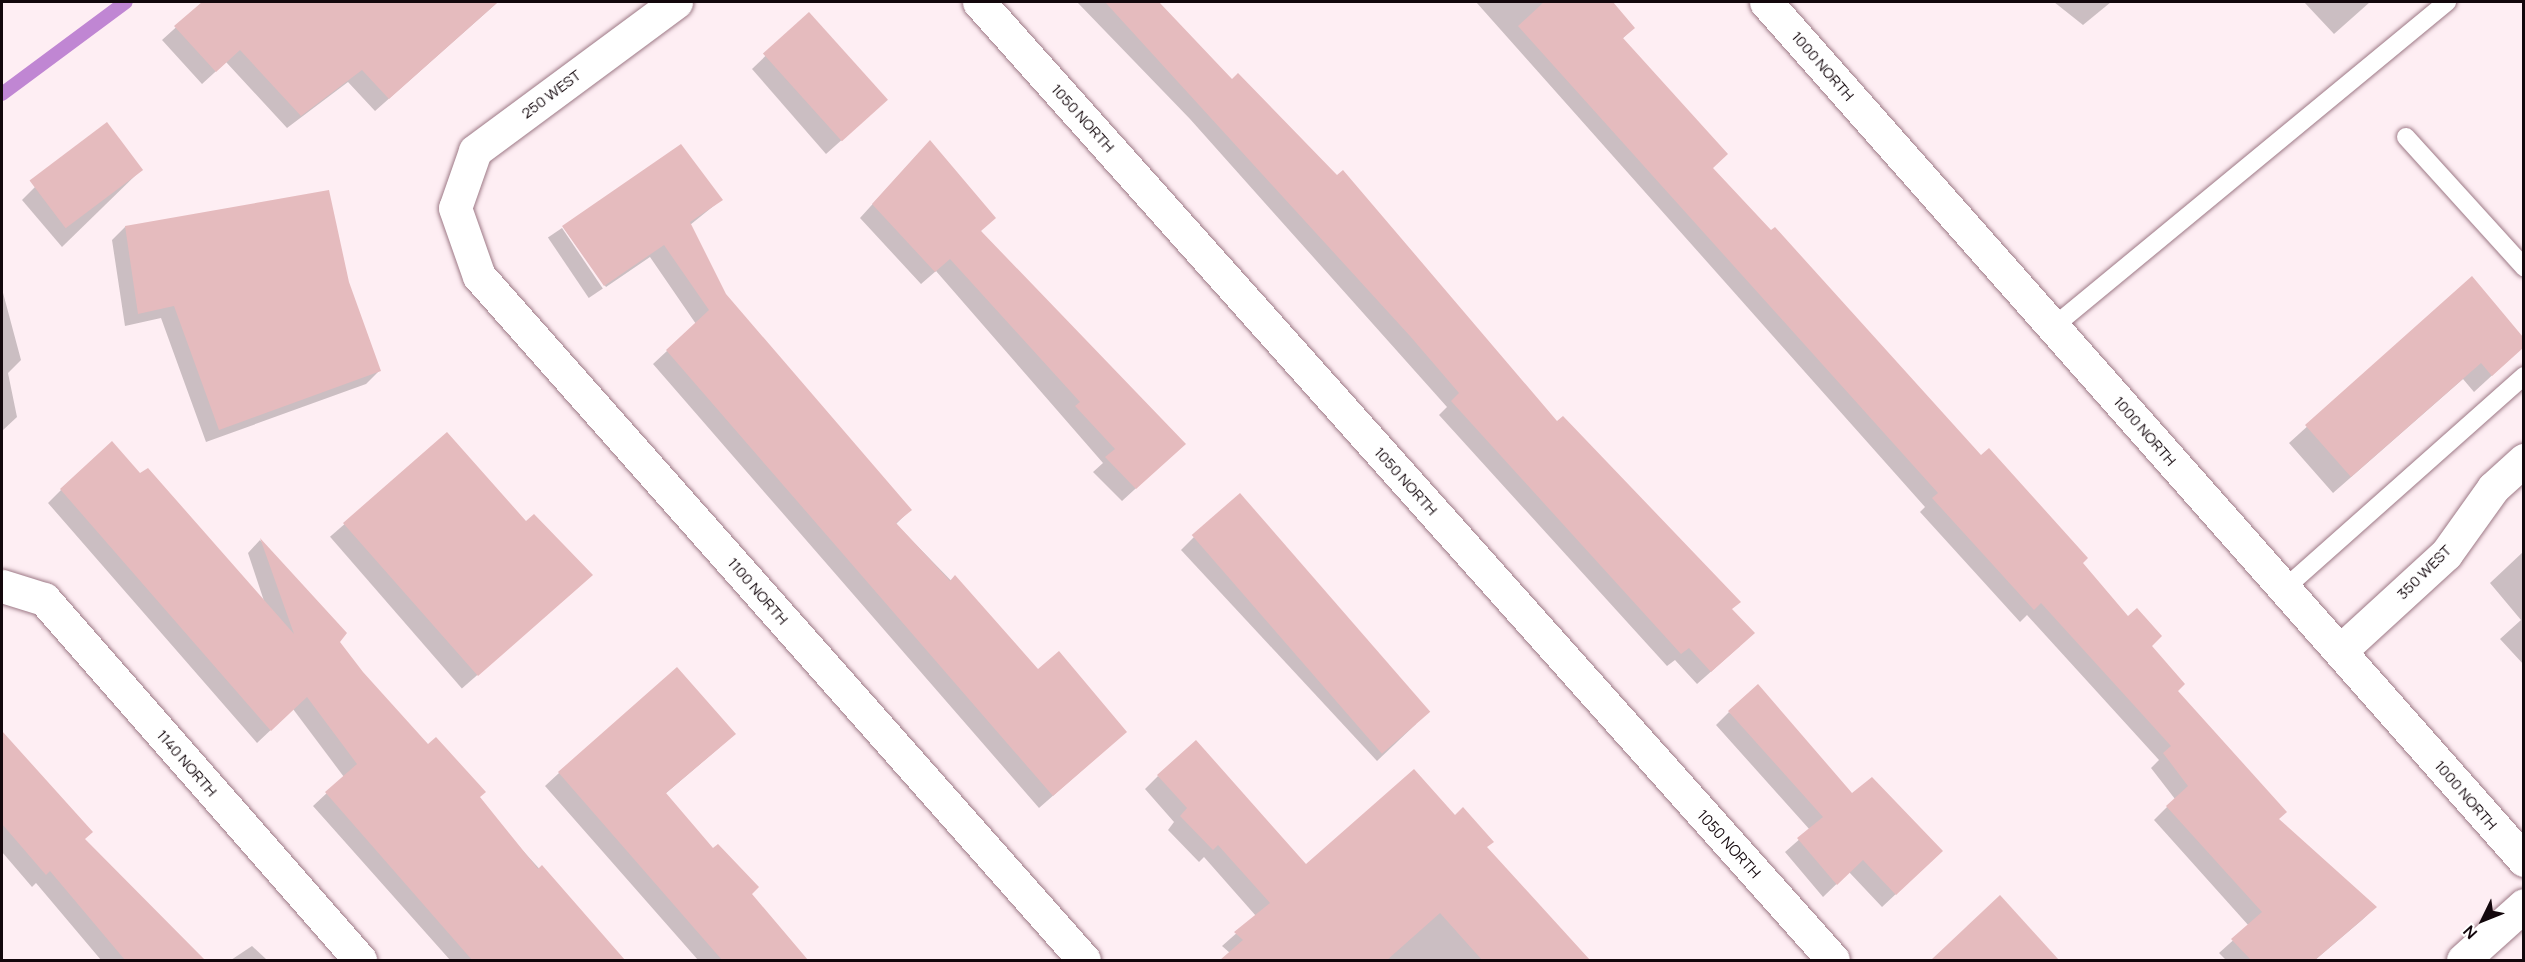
<!DOCTYPE html>
<style>
body{margin:0}
#map{position:relative;width:2525px;height:962px;overflow:hidden;background:#feeef3;font-family:Manrope,sans-serif}
div>[style]{position:absolute}
[style*='--x']{left:calc(var(--x)*1px);top:calc(var(--y)*1px);width:calc(var(--w)*1px);rotate:calc(var(--a)*1deg)}
.shadow>*{inset:0;background:#0003;transform-origin:0 0}
.stream>*{height:14px;margin:-7px;padding:0 7px;transform-origin:7px;border-radius:7px;background:#c086d3}
.building>*{inset:0;background:#e5bbbe;transform-origin:0 0}
.roads{filter:drop-shadow(0 0 2px #9d7986) drop-shadow(0 0 2px #9d7986)}
.lane>*{height:18px;margin:-9px;padding:0 9px;transform-origin:9px;border-radius:9px;background:#fff}
.street>*{height:33px;margin:-16.5px;padding:0 16.5px;transform-origin:16.5px;border-radius:16.5px;background:#fff}
.secondary>*{height:33px;margin:-16.5px;padding:0 16.5px;transform-origin:16.5px;border-radius:16.5px;background:#fff}
span{translate:-50% -50%;white-space:nowrap;text-align:center;line-height:1.15;-webkit-text-stroke:5px #fff;paint-order:stroke}
.street-label{font-size:15px;color:#13070c}
.frame{position:absolute;inset:0;border:3px solid #13070c;pointer-events:none}
.north{position:absolute;left:2453px;top:890px;width:60px;height:60px;-webkit-text-stroke:4px #fff;paint-order:stroke;rotate:227deg;font-size:16px;font-weight:700;line-height:24px;text-align:center;color:#13070c}
.north::after{content:'';display:block;margin:auto;width:21px;height:27px;background:#13070c;clip-path:polygon(50% 0,100% 100%,50% 72%,0 100%)}
</style>
<div id="map">
<div class="shadow">
<i style="clip-path:polygon(204px 2px,334px 4px,498px 2px,375px 111px,348px 82px,287px 128px,226px 62px,202px 84px,162px 40px)"></i>
<i style="clip-path:polygon(1077px 2px,1157px 2px,1731px 610px,1740px 646px,1697px 684px,1675px 660px,1667px 666px,1439px 415px,1447px 407px,1190px 119px)"></i>
<i style="clip-path:polygon(1476px 2px,1611px 2px,1633px 28px,1622px 39px,1712px 168px,2081px 563px,2150px 646px,2176px 691px,2277px 820px,2375px 907px,2362px 920px,2315px 960px,2226px 960px,2219px 953px,2249px 926px,2154px 820px,2175px 799px,2151px 768px,2159px 760px,2027px 615px,2020px 622px,1920px 512px,1925px 507px)"></i>
<i style="clip-path:polygon(2054px 2px,2111px 2px,2083px 25px)"></i>
<i style="clip-path:polygon(2304px 2px,2370px 2px,2334px 34px)"></i>
<i style="clip-path:polygon(809px 14px,873px 112px,826px 154px,752px 69px)"></i>
<i style="clip-path:polygon(681px 146px,721px 200px,690px 225px,725px 295px,910px 510px,896px 524px,1111px 745px,1039px 808px,653px 364px,696px 324px,650px 257px,606px 287px,563px 227px)"></i>
<i style="clip-path:polygon(917px 155px,1170px 457px,1122px 501px,1093px 472px,1103px 463px,936px 271px,921px 284px,860px 218px)"></i>
<i style="clip-path:polygon(141px 170px,62px 247px,22px 200px,35px 187px)"></i>
<i style="clip-path:polygon(125px 227px,348px 282px,379px 371px,366px 384px,206px 442px,161px 318px,125px 326px,112px 240px)"></i>
<i style="left:562px;top:228px;width:73px;height:17px;rotate:56deg"></i>
<i style="clip-path:polygon(2471px 278px,2524px 346px,2474px 392px,2463px 379px,2333px 493px,2289px 443px)"></i>
<i style="clip-path:polygon(2px 289px,21px 360px,8px 373px,17px 417px,2px 431px)"></i>
<i style="left:447px;top:435px;width:201px;height:155px;rotate:49deg"></i>
<i style="clip-path:polygon(140px 475px,265px 604px,248px 553px,260px 540px,345px 634px,338px 642px,362px 673px,622px 960px,450px 960px,313px 806px,344px 777px,293px 709px,257px 743px,48px 503px,61px 490px)"></i>
<i style="clip-path:polygon(1194px 537px,1416px 724px,1377px 761px,1181px 550px)"></i>
<i style="clip-path:polygon(2524px 551px,2524px 665px,2500px 639px,2521px 620px,2490px 583px)"></i>
<i style="clip-path:polygon(1729px 712px,1928px 864px,1882px 907px,1849px 872px,1823px 897px,1785px 852px,1810px 830px,1716px 725px)"></i>
<i style="clip-path:polygon(2px 733px,90px 832px,84px 839px,203px 960px,101px 960px,36px 883px,32px 887px,2px 852px)"></i>
<i style="clip-path:polygon(720px 747px,665px 794px,807px 960px,698px 960px,545px 786px,559px 773px)"></i>
<i style="clip-path:polygon(1158px 776px,1306px 866px,1455px 817px,1587px 960px,1222px 960px,1230px 953px,1222px 946px,1256px 916px,1204px 857px,1199px 862px,1168px 830px,1174px 822px,1145px 789px)"></i>
<i style="clip-path:polygon(2000px 897px,2052px 956px,2047px 960px,1933px 960px)"></i>
<i style="clip-path:polygon(252px 946px,267px 960px,231px 960px)"></i>
</div>
<div class="stream">
<i style="--x:2;--y:94;--w:154;--a:-36.6"></i>
</div>
<div class="building">
<i style="clip-path:polygon(202px 2px,498px 2px,389px 99px,362px 70px,301px 116px,240px 50px,216px 72px,174px 26px)"></i>
<i style="clip-path:polygon(1105px 2px,1159px 2px,1232px 79px,1238px 73px,1337px 175px,1343px 170px,1557px 421px,1563px 416px,1741px 602px,1732px 609px,1755px 633px,1711px 672px,1689px 648px,1681px 654px,1451px 401px,1459px 393px,1410px 336px)"></i>
<i style="clip-path:polygon(1544px 2px,1613px 2px,1635px 28px,1623px 38px,1728px 154px,1713px 168px,1771px 230px,1775px 227px,1981px 455px,1989px 448px,2088px 558px,2083px 563px,2128px 616px,2137px 608px,2162px 636px,2152px 646px,2185px 684px,2178px 691px,2287px 812px,2279px 819px,2377px 907px,2315px 960px,2251px 960px,2231px 939px,2262px 912px,2166px 806px,2188px 786px,2163px 753px,2171px 746px,2041px 603px,2034px 610px,1932px 498px,1938px 493px,1518px 26px)"></i>
<i style="left:809px;top:12px;width:118px;height:62px;rotate:48deg"></i>
<i style="left:107px;top:122px;width:60px;height:97px;rotate:53deg"></i>
<i style="clip-path:polygon(930px 140px,996px 218px,981px 231px,1186px 444px,1136px 489px,1105px 457px,1115px 449px,1075px 406px,1080px 402px,950px 259px,935px 272px,872px 204px)"></i>
<i style="clip-path:polygon(681px 144px,723px 200px,690px 222px,726px 294px,912px 510px,896px 523px,950px 581px,955px 575px,1038px 669px,1059px 651px,1127px 732px,1053px 796px,666px 350px,709px 310px,664px 245px,604px 286px,562px 226px)"></i>
<i style="clip-path:polygon(329px 190px,349px 282px,381px 371px,219px 430px,174px 306px,138px 314px,125px 226px)"></i>
<i style="clip-path:polygon(2472px 276px,2523px 337px,2523px 348px,2492px 376px,2481px 363px,2351px 477px,2305px 425px)"></i>
<i style="clip-path:polygon(447px 432px,526px 521px,534px 514px,593px 575px,478px 676px,343px 523px)"></i>
<i style="clip-path:polygon(112px 441px,140px 473px,148px 468px,294px 634px,260px 538px,347px 633px,340px 642px,363px 672px,428px 744px,436px 737px,486px 792px,480px 797px,538px 869px,542px 865px,625px 960px,472px 960px,325px 792px,357px 764px,307px 697px,271px 731px,60px 489px)"></i>
<i style="left:1240px;top:493px;width:290px;height:64px;rotate:49deg"></i>
<i style="clip-path:polygon(677px 667px,736px 734px,666px 793px,713px 848px,718px 844px,759px 887px,752px 894px,808px 960px,722px 960px,558px 772px)"></i>
<i style="clip-path:polygon(1758px 684px,1852px 793px,1872px 777px,1943px 851px,1896px 895px,1863px 860px,1837px 885px,1797px 838px,1823px 817px,1728px 711px)"></i>
<i style="clip-path:polygon(2px 731px,93px 832px,85px 839px,205px 960px,125px 960px,50px 871px,46px 875px,2px 824px)"></i>
<i style="clip-path:polygon(1196px 740px,1306px 864px,1414px 769px,1455px 815px,1463px 807px,1494px 842px,1487px 847px,1590px 960px,1482px 960px,1440px 913px,1387px 960px,1220px 960px,1243px 940px,1234px 932px,1270px 903px,1218px 845px,1213px 850px,1180px 816px,1187px 808px,1157px 775px)"></i>
<i style="clip-path:polygon(2000px 895px,2059px 960px,1931px 960px)"></i>
</div>
<div class="roads">
<div class="lane">
<i style="--x:2406;--y:137;--w:176;--a:47.8"></i>
<i style="--x:2053;--y:327;--w:511;--a:-39.52"></i>
<i style="--x:2284;--y:589;--w:321;--a:-41.6"></i>
</div>
<div class="street">
<i style="--x:676;--y:2;--w:250;--a:143.5"></i>
<i style="--x:475;--y:151;--w:60;--a:109.3"></i>
<i style="--x:455;--y:208;--w:72;--a:70.6"></i>
<i style="--x:479;--y:276;--w:913;--a:48.51"></i>
<i style="--x:979;--y:2;--w:1283;--a:48.28"></i>
<i style="--x:2;--y:586;--w:44;--a:17.2"></i>
<i style="--x:44;--y:599;--w:480;--a:48.8"></i>
<i style="--x:2340;--y:651;--w:144;--a:-42.5"></i>
<i style="--x:2446;--y:554;--w:81;--a:-54.5"></i>
<i style="--x:2493;--y:488;--w:42;--a:-42.1"></i>
<i style="--x:2463;--y:960;--w:82;--a:-42"></i>
</div>
<div class="secondary">
<i style="--x:1766;--y:2;--w:1145;--a:48.54"></i>
</div>
</div>
<div class="street-label">
<span style="left:1823px;top:66px;rotate:49deg">1000 NORTH</span>
<span style="left:551px;top:94px;rotate:-37deg">250 WEST</span>
<span style="left:1083px;top:118px;rotate:48deg">1050 NORTH</span>
<span style="left:2145px;top:431px;rotate:49deg">1000 NORTH</span>
<span style="left:1406px;top:481px;rotate:48deg">1050 NORTH</span>
<span style="left:2424px;top:572px;rotate:-45deg">350 WEST</span>
<span style="left:758px;top:591px;rotate:49deg">1100 NORTH</span>
<span style="left:187px;top:763px;rotate:49deg">1140 NORTH</span>
<span style="left:2466px;top:795px;rotate:49deg">1000 NORTH</span>
<span style="left:1729px;top:844px;rotate:48deg">1050 NORTH</span>
</div>
<div class="frame"></div>
<div class="north">N</div>
</div>
